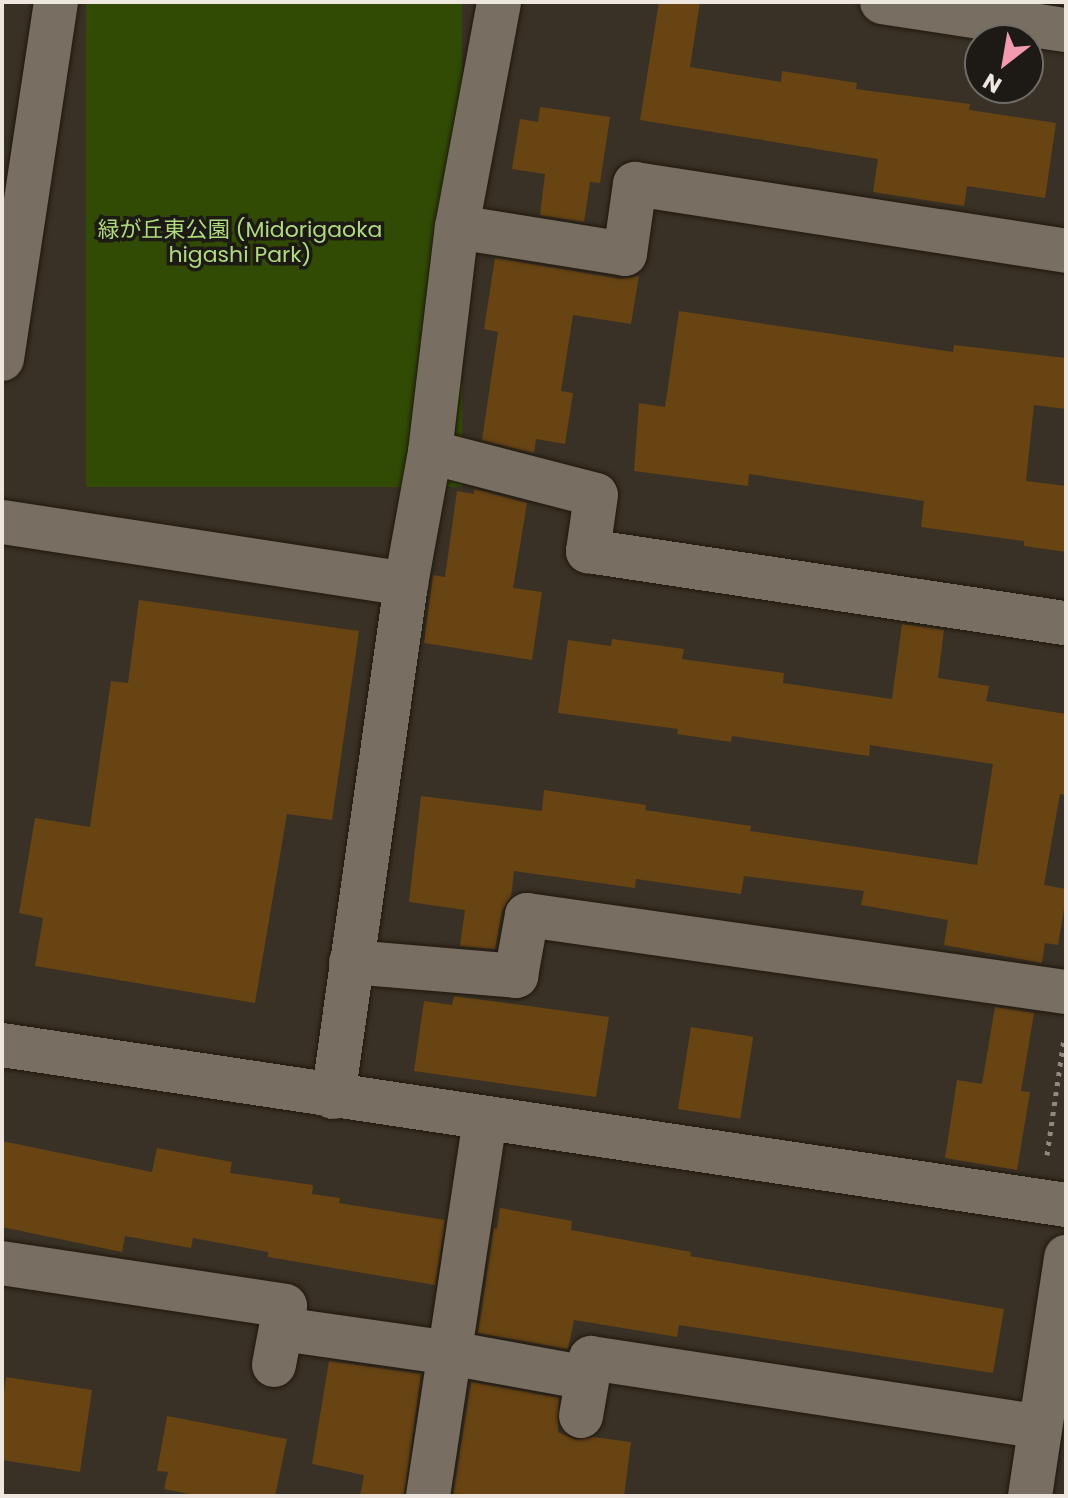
<!DOCTYPE html>
<meta charset="utf-8">
<style>
body{margin:0}
#map{position:relative;width:1068px;height:1498px;overflow:hidden;background:#393125;font-family:Poppins,"Noto Sans JP",sans-serif}
div>[style]{position:absolute}
[style*='--x']{left:calc(var(--x)*1px);top:calc(var(--y)*1px);width:calc(var(--w)*1px);rotate:calc(var(--a)*1deg)}
.green>*{inset:0;background:#314b05;transform-origin:0 0}
.building>*{inset:0;background:#684413;transform-origin:0 0}
.path>*{height:5px;margin-top:-2.5px;transform-origin:0;background:repeating-linear-gradient(90deg,#90897f 0 4px,transparent 0 10px)}
.roads{filter:drop-shadow(0 0 2px #20180e) drop-shadow(0 0 2px #20180e)}
.minor>*{height:44px;margin:-22px;padding:0 22px;transform-origin:22px;border-radius:22px;background:#786e61}
span{translate:-50% -50%;white-space:nowrap;text-align:center;line-height:1.15;-webkit-text-stroke:7px #1d1914;paint-order:stroke}
.park-label{font-size:22px;color:#afda7d}
.frame{position:absolute;inset:0;border:4px solid #ede7e0;pointer-events:none}
.north{position:absolute;left:964px;top:24px;width:80px;height:80px;box-sizing:border-box;background:#1d1914;border:2px solid #706b66;border-radius:50%;rotate:211deg;font-size:22px;font-weight:700;line-height:32px;text-align:center;color:#ede7e0}
.north::after{content:'';display:block;margin:auto;width:28px;height:36px;background:#f29aae;clip-path:polygon(50% 0,100% 100%,50% 72%,0 100%)}
</style>
<div id="map">
<div class="green">
<i style="left:86px;top:2px;width:376px;height:485px"></i>
</div>
<div class="building">
<i style="clip-path:polygon(659px 2px,700px 2px,690px 67px,781px 82px,782px 71px,857px 83px,856px 89px,970px 104px,969px 110px,1056px 123px,1045px 198px,967px 186px,964px 206px,873px 192px,878px 159px,640px 120px)"></i>
<i style="clip-path:polygon(540px 107px,610px 117px,600px 183px,590px 182px,584px 222px,540px 215px,545px 174px,512px 169px,520px 119px,538px 122px)"></i>
<i style="clip-path:polygon(495px 258px,621px 279px,639px 276px,631px 324px,573px 315px,561px 391px,573px 393px,565px 444px,536px 439px,534px 453px,482px 440px,498px 332px,484px 329px)"></i>
<i style="clip-path:polygon(679px 311px,953px 352px,954px 345px,1066px 358px,1066px 409px,1034px 405px,1026px 481px,1066px 486px,1066px 552px,1024px 546px,1024px 541px,921px 527px,924px 501px,749px 474px,748px 486px,634px 471px,639px 403px,665px 407px)"></i>
<i style="clip-path:polygon(474px 489px,527px 503px,513px 588px,542px 592px,532px 660px,424px 643px,433px 575px,445px 577px,457px 491px,474px 494px)"></i>
<i style="clip-path:polygon(139px 600px,359px 631px,332px 820px,287px 814px,255px 1003px,35px 966px,43px 918px,19px 913px,35px 818px,90px 827px,111px 681px,128px 683px)"></i>
<i style="clip-path:polygon(902px 624px,944px 630px,938px 678px,989px 686px,986px 701px,1066px 714px,1066px 795px,1060px 794px,1044px 885px,1066px 889px,1066px 897px,1058px 945px,1045px 943px,1042px 963px,944px 945px,948px 920px,861px 905px,864px 891px,744px 876px,741px 894px,636px 879px,635px 888px,514px 871px,511px 897px,502px 911px,495px 949px,460px 946px,465px 910px,409px 902px,421px 796px,542px 811px,544px 790px,646px 805px,645px 810px,751px 826px,750px 831px,977px 865px,993px 764px,870px 745px,869px 756px,732px 736px,731px 742px,677px 734px,678px 729px,558px 713px,568px 640px,611px 646px,612px 639px,684px 649px,682px 659px,784px 673px,783px 683px,892px 699px)"></i>
<i style="clip-path:polygon(454px 996px,609px 1017px,596px 1097px,414px 1071px,424px 1001px,452px 1005px)"></i>
<i style="clip-path:polygon(995px 1007px,1034px 1013px,1021px 1091px,1030px 1092px,1017px 1170px,945px 1158px,957px 1080px,982px 1084px)"></i>
<i style="left:691px;top:1027px;width:63px;height:83px;rotate:9deg"></i>
<i style="clip-path:polygon(2px 1141px,152px 1172px,157px 1148px,232px 1162px,230px 1173px,313px 1185px,312px 1194px,340px 1198px,339px 1203px,445px 1220px,435px 1285px,268px 1257px,268px 1252px,193px 1238px,191px 1248px,125px 1236px,122px 1252px,2px 1227px)"></i>
<i style="clip-path:polygon(500px 1208px,572px 1221px,571px 1230px,691px 1252px,690px 1256px,1004px 1309px,993px 1373px,679px 1325px,677px 1337px,574px 1320px,568px 1349px,478px 1333px,494px 1228px,497px 1229px)"></i>
<i style="clip-path:polygon(329px 1361px,421px 1374px,404px 1496px,360px 1496px,364px 1475px,312px 1464px)"></i>
<i style="clip-path:polygon(6px 1377px,92px 1390px,80px 1472px,2px 1460px,2px 1407px)"></i>
<i style="clip-path:polygon(471px 1382px,559px 1398px,558px 1432px,576px 1440px,593px 1437px,631px 1442px,624px 1496px,453px 1496px)"></i>
<i style="clip-path:polygon(167px 1416px,287px 1439px,275px 1496px,200px 1496px,164px 1489px,168px 1472px,157px 1471px)"></i>
</div>
<div class="path">
<i style="--x:1047;--y:1155;--w:118;--a:-81.7"></i>
</div>
<div class="roads">
<div class="minor">
<i style="--x:882;--y:2;--w:186;--a:8.7"></i>
<i style="--x:457;--y:227;--w:170;--a:9.1"></i>
<i style="--x:625;--y:254;--w:71;--a:-81.9"></i>
<i style="--x:635;--y:184;--w:436;--a:8.8"></i>
<i style="--x:2;--y:359;--w:361;--a:-81.4"></i>
<i style="--x:430;--y:452;--w:171;--a:14.5"></i>
<i style="--x:596;--y:495;--w:57;--a:98.1"></i>
<i style="--x:588;--y:551;--w:483;--a:8.6"></i>
<i style="--x:2;--y:522;--w:409;--a:8.7"></i>
<i style="--x:351;--y:962;--w:166;--a:4.8"></i>
<i style="--x:516;--y:976;--w:62;--a:-79.8"></i>
<i style="--x:527;--y:915;--w:544;--a:8.13"></i>
<i style="--x:2;--y:1045;--w:1076;--a:8.55"></i>
<i style="--x:333;--y:1097;--w:518;--a:-81.9"></i>
<i style="--x:406;--y:584;--w:134;--a:-79.7"></i>
<i style="--x:430;--y:452;--w:227;--a:-83.2"></i>
<i style="--x:457;--y:227;--w:229;--a:-79.4"></i>
<i style="--x:2;--y:1263;--w:286;--a:8.6"></i>
<i style="--x:285;--y:1306;--w:60;--a:100.6"></i>
<i style="--x:282;--y:1329;--w:170;--a:8.1"></i>
<i style="--x:450;--y:1353;--w:139;--a:10.3"></i>
<i style="--x:581;--y:1416;--w:59;--a:-80.2"></i>
<i style="--x:591;--y:1358;--w:454;--a:8.7"></i>
<i style="--x:428;--y:1496;--w:380;--a:-81.4"></i>
<i style="--x:1030;--y:1496;--w:242;--a:-81.4"></i>
</div>
</div>
<div class="park-label">
<span style="left:240px;top:242px">緑が丘東公園 (Midorigaoka<br>higashi Park)</span>
</div>
<div class="frame"></div>
<div class="north">N</div>
</div>
